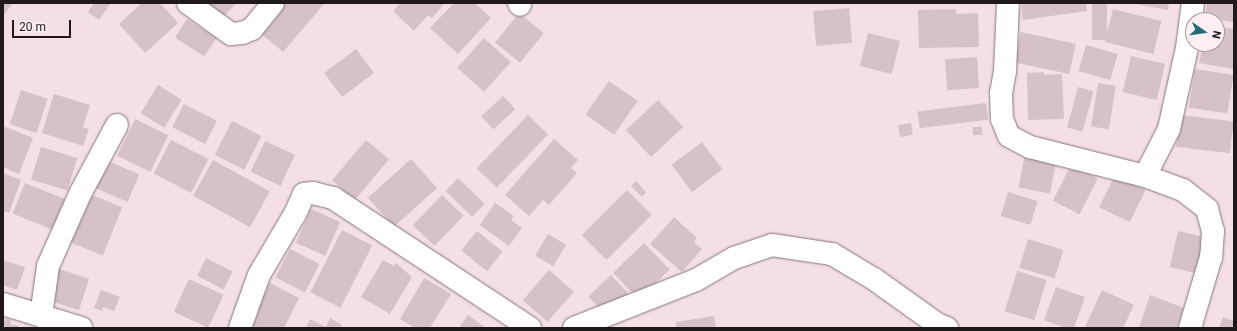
<!DOCTYPE html>
<style>
body{margin:0}
#map{position:relative;width:1237px;height:331px;overflow:hidden;background:#f4dfe6;font-family:Roboto,sans-serif}
div>[style]{position:absolute}
[style*='--x']{left:calc(var(--x)*1px);top:calc(var(--y)*1px);width:calc(var(--w)*1px);rotate:calc(var(--a)*1deg)}
.building>*{inset:0;background:#d5c1c7;transform-origin:0 0}
.roads{filter:drop-shadow(0 0 1px #87757a) drop-shadow(0 0 1px #87757a)}
.minor>*{height:22px;margin:-11px;padding:0 11px;transform-origin:11px;border-radius:11px;background:#fff}
span{translate:-50% -50%;white-space:nowrap;text-align:center;line-height:1.15;-webkit-text-stroke:3px #ffeef3;paint-order:stroke}
.frame{position:absolute;inset:0;border:4px solid #20191b;pointer-events:none}
.north{position:absolute;left:1185px;top:12px;width:40px;height:40px;box-sizing:border-box;background:#ffeef3;border:1px solid #a6999d;border-radius:50%;rotate:103deg;font-size:11px;font-weight:700;line-height:16px;text-align:center;color:#20191b}
.north::after{content:'';display:block;margin:auto;width:14px;height:18px;background:#246d77;clip-path:polygon(50% 0,100% 100%,50% 72%,0 100%)}
.scale{position:absolute;left:12px;top:20px;width:59px;height:18px;box-sizing:border-box;border:2px solid #20191b;border-top:0;padding-left:5px;font-size:12px;line-height:14px;white-space:nowrap;color:#20191b;-webkit-text-stroke:3px #ffeef3;paint-order:stroke}
</style>
<div id="map">
<div class="building">
<i style="clip-path:polygon(3px 3px,13px 3px,3px 16px)"></i>
<i style="clip-path:polygon(94px 3px,111px 3px,99px 20px,88px 12px)"></i>
<i style="clip-path:polygon(142px 3px,160px 3px,178px 23px,145px 53px,119px 24px)"></i>
<i style="clip-path:polygon(206px 3px,236px 3px,223px 18px)"></i>
<i style="clip-path:polygon(283px 3px,325px 3px,283px 52px,259px 32px)"></i>
<i style="clip-path:polygon(400px 3px,445px 3px,432px 18px,428px 15px,414px 31px,393px 11px)"></i>
<i style="clip-path:polygon(454px 3px,475px 3px,491px 18px,458px 54px,430px 28px)"></i>
<i style="clip-path:polygon(1021px 3px,1086px 3px,1087px 11px,1023px 20px)"></i>
<i style="left:1092px;top:3px;width:15px;height:37px"></i>
<i style="clip-path:polygon(1130px 3px,1169px 3px,1168px 10px)"></i>
<i style="clip-path:polygon(1207px 3px,1234px 3px,1234px 22px,1205px 18px)"></i>
<i style="left:849px;top:8px;width:35px;height:36px;rotate:85deg"></i>
<i style="clip-path:polygon(956px 9px,956px 14px,978px 13px,979px 47px,919px 48px,918px 10px)"></i>
<i style="left:1113px;top:9px;width:50px;height:34px;rotate:14deg"></i>
<i style="left:519px;top:13px;width:32px;height:38px;rotate:39deg"></i>
<i style="left:187px;top:19px;width:35px;height:22px;rotate:33deg"></i>
<i style="clip-path:polygon(1217px 26px,1234px 29px,1234px 69px,1199px 63px,1203px 44px,1217px 44px)"></i>
<i style="left:1021px;top:32px;width:56px;height:31px;rotate:12deg"></i>
<i style="left:868px;top:33px;width:33px;height:34px;rotate:14deg"></i>
<i style="left:484px;top:38px;width:36px;height:40px;rotate:42deg"></i>
<i style="left:1086px;top:45px;width:33px;height:27px;rotate:16deg"></i>
<i style="left:356px;top:49px;width:30px;height:40px;rotate:53deg"></i>
<i style="left:1131px;top:56px;width:35px;height:37px;rotate:13deg"></i>
<i style="left:977px;top:57px;width:31px;height:32px;rotate:86deg"></i>
<i style="left:1195px;top:69px;width:39px;height:39px;rotate:9deg"></i>
<i style="clip-path:polygon(1044px 72px,1044px 75px,1062px 74px,1064px 119px,1028px 120px,1027px 73px)"></i>
<i style="left:609px;top:81px;width:35px;height:41px;rotate:35deg"></i>
<i style="left:1098px;top:83px;width:18px;height:44px;rotate:9deg"></i>
<i style="left:158px;top:85px;width:28px;height:33px;rotate:32deg"></i>
<i style="left:1078px;top:87px;width:16px;height:42px;rotate:15deg"></i>
<i style="left:21px;top:90px;width:28px;height:36px;rotate:18deg"></i>
<i style="clip-path:polygon(54px 94px,90px 105px,83px 127px,89px 129px,83px 146px,42px 133px)"></i>
<i style="left:503px;top:96px;width:18px;height:30px;rotate:47deg"></i>
<i style="left:658px;top:100px;width:37px;height:44px;rotate:47deg"></i>
<i style="left:986px;top:103px;width:17px;height:69px;rotate:83deg"></i>
<i style="left:184px;top:104px;width:37px;height:26px;rotate:27deg"></i>
<i style="left:528px;top:115px;width:28px;height:74px;rotate:44deg"></i>
<i style="left:1180px;top:115px;width:54px;height:32px;rotate:7deg"></i>
<i style="left:135px;top:119px;width:37px;height:41px;rotate:26deg"></i>
<i style="left:232px;top:121px;width:33px;height:38px;rotate:27deg"></i>
<i style="left:911px;top:123px;width:12px;height:13px;rotate:81deg"></i>
<i style="clip-path:polygon(3px 126px,33px 138px,19px 174px,3px 167px)"></i>
<i style="left:982px;top:127px;width:8px;height:9px;rotate:90deg"></i>
<i style="clip-path:polygon(554px 139px,578px 160px,571px 168px,577px 173px,549px 205px,543px 200px,529px 216px,505px 195px)"></i>
<i style="left:171px;top:140px;width:42px;height:38px;rotate:27deg"></i>
<i style="left:366px;top:140px;width:30px;height:53px;rotate:40deg"></i>
<i style="left:265px;top:141px;width:33px;height:34px;rotate:25deg"></i>
<i style="left:702px;top:142px;width:34px;height:38px;rotate:53deg"></i>
<i style="left:41px;top:147px;width:38px;height:34px;rotate:17deg"></i>
<i style="left:1025px;top:154px;width:32px;height:34px;rotate:11deg"></i>
<i style="left:411px;top:159px;width:39px;height:58px;rotate:48deg"></i>
<i style="left:213px;top:160px;width:65px;height:41px;rotate:29deg"></i>
<i style="left:108px;top:161px;width:34px;height:30px;rotate:23deg"></i>
<i style="left:1071px;top:165px;width:30px;height:40px;rotate:27deg"></i>
<i style="clip-path:polygon(3px 173px,21px 180px,9px 213px,3px 211px)"></i>
<i style="left:1115px;top:175px;width:34px;height:36px;rotate:26deg"></i>
<i style="left:458px;top:178px;width:37px;height:18px;rotate:44deg"></i>
<i style="clip-path:polygon(636px 181px,646px 192px,642px 197px,631px 186px)"></i>
<i style="left:25px;top:183px;width:43px;height:33px;rotate:22deg"></i>
<i style="left:627px;top:190px;width:35px;height:64px;rotate:45deg"></i>
<i style="left:1008px;top:192px;width:31px;height:25px;rotate:17deg"></i>
<i style="left:87px;top:193px;width:38px;height:52px;rotate:22deg"></i>
<i style="left:442px;top:195px;width:30px;height:42px;rotate:44deg"></i>
<i style="clip-path:polygon(495px 203px,514px 216px,511px 220px,522px 228px,509px 246px,480px 225px)"></i>
<i style="left:311px;top:209px;width:32px;height:37px;rotate:24deg"></i>
<i style="clip-path:polygon(674px 217px,697px 238px,694px 242px,702px 249px,682px 272px,650px 244px)"></i>
<i style="left:342px;top:230px;width:34px;height:70px;rotate:27deg"></i>
<i style="left:477px;top:231px;width:33px;height:25px;rotate:39deg"></i>
<i style="left:1178px;top:231px;width:32px;height:37px;rotate:13deg"></i>
<i style="left:548px;top:234px;width:21px;height:25px;rotate:31deg"></i>
<i style="left:1028px;top:239px;width:37px;height:30px;rotate:17deg"></i>
<i style="left:644px;top:243px;width:37px;height:43px;rotate:46deg"></i>
<i style="left:290px;top:249px;width:33px;height:32px;rotate:27deg"></i>
<i style="left:206px;top:258px;width:30px;height:20px;rotate:27deg"></i>
<i style="clip-path:polygon(3px 260px,25px 267px,17px 290px,3px 285px)"></i>
<i style="clip-path:polygon(383px 260px,394px 266px,396px 263px,412px 277px,390px 314px,361px 297px)"></i>
<i style="left:53px;top:267px;width:38px;height:33px;rotate:18deg"></i>
<i style="left:549px;top:270px;width:33px;height:40px;rotate:41deg"></i>
<i style="left:1017px;top:271px;width:31px;height:42px;rotate:17deg"></i>
<i style="left:611px;top:275px;width:25px;height:31px;rotate:47deg"></i>
<i style="clip-path:polygon(424px 278px,451px 294px,430px 328px,415px 328px,400px 319px)"></i>
<i style="left:189px;top:279px;width:38px;height:36px;rotate:25deg"></i>
<i style="clip-path:polygon(270px 283px,299px 298px,284px 328px,247px 328px)"></i>
<i style="clip-path:polygon(1056px 287px,1085px 297px,1074px 328px,1065px 328px,1044px 320px)"></i>
<i style="clip-path:polygon(101px 290px,120px 297px,114px 311px,103px 307px,102px 311px,94px 308px)"></i>
<i style="clip-path:polygon(1102px 290px,1134px 305px,1123px 328px,1085px 327px)"></i>
<i style="clip-path:polygon(1150px 295px,1184px 308px,1177px 328px,1139px 328px)"></i>
<i style="clip-path:polygon(468px 315px,486px 328px,459px 328px)"></i>
<i style="clip-path:polygon(714px 316px,716px 328px,676px 328px,676px 322px)"></i>
<i style="clip-path:polygon(1223px 317px,1234px 321px,1234px 328px,1219px 328px)"></i>
<i style="clip-path:polygon(330px 318px,342px 325px,340px 328px,306px 328px,310px 319px,326px 327px)"></i>
<i style="clip-path:polygon(5px 319px,11px 320px,10px 324px,19px 326px,18px 328px,3px 328px)"></i>
</div>
<div class="roads">
<div class="minor">
<i style="--x:188;--y:3;--w:53;--a:35.8"></i>
<i style="--x:231;--y:34;--w:11;--a:-5"></i>
<i style="--x:242;--y:33;--w:11;--a:-22"></i>
<i style="--x:252;--y:29;--w:33;--a:-51"></i>
<i style="--x:519;--y:3;--w:2;--a:63"></i>
<i style="--x:1008;--y:3;--w:68;--a:92.5"></i>
<i style="--x:1005;--y:71;--w:22;--a:100"></i>
<i style="--x:1001;--y:93;--w:26;--a:88"></i>
<i style="--x:1002;--y:119;--w:18;--a:68"></i>
<i style="--x:1009;--y:136;--w:24;--a:28"></i>
<i style="--x:1030;--y:147;--w:119;--a:14.2"></i>
<i style="--x:1145;--y:176;--w:53;--a:-62.9"></i>
<i style="--x:1169;--y:129;--w:83;--a:-77.5"></i>
<i style="--x:1187;--y:48;--w:45;--a:-82.4"></i>
<i style="--x:1145;--y:176;--w:40;--a:20.2"></i>
<i style="--x:1183;--y:190;--w:31;--a:38"></i>
<i style="--x:1207;--y:209;--w:23;--a:75"></i>
<i style="--x:1213;--y:231;--w:26;--a:94"></i>
<i style="--x:1211;--y:257;--w:74;--a:106.5"></i>
<i style="--x:3;--y:304;--w:82;--a:17.1"></i>
<i style="--x:41;--y:316;--w:50;--a:-82"></i>
<i style="--x:48;--y:266;--w:81;--a:-66"></i>
<i style="--x:81;--y:192;--w:76;--a:-61.8"></i>
<i style="--x:240;--y:328;--w:56;--a:-70.3"></i>
<i style="--x:259;--y:275;--w:71;--a:-59.5"></i>
<i style="--x:295;--y:214;--w:22;--a:-66"></i>
<i style="--x:304;--y:194;--w:9;--a:-6"></i>
<i style="--x:313;--y:193;--w:21;--a:14"></i>
<i style="--x:333;--y:198;--w:236;--a:33.4"></i>
<i style="--x:574;--y:328;--w:131;--a:-21.5"></i>
<i style="--x:696;--y:280;--w:44;--a:-30.1"></i>
<i style="--x:734;--y:258;--w:40;--a:-18.9"></i>
<i style="--x:772;--y:245;--w:61;--a:8.5"></i>
<i style="--x:832;--y:254;--w:49;--a:30.8"></i>
<i style="--x:874;--y:279;--w:77;--a:35.5"></i>
<i style="--x:937;--y:324;--w:11;--a:22"></i>
</div>
</div>
<div class="frame"></div>
<div class="north">N</div>
<div class="scale">20 m</div>
</div>
